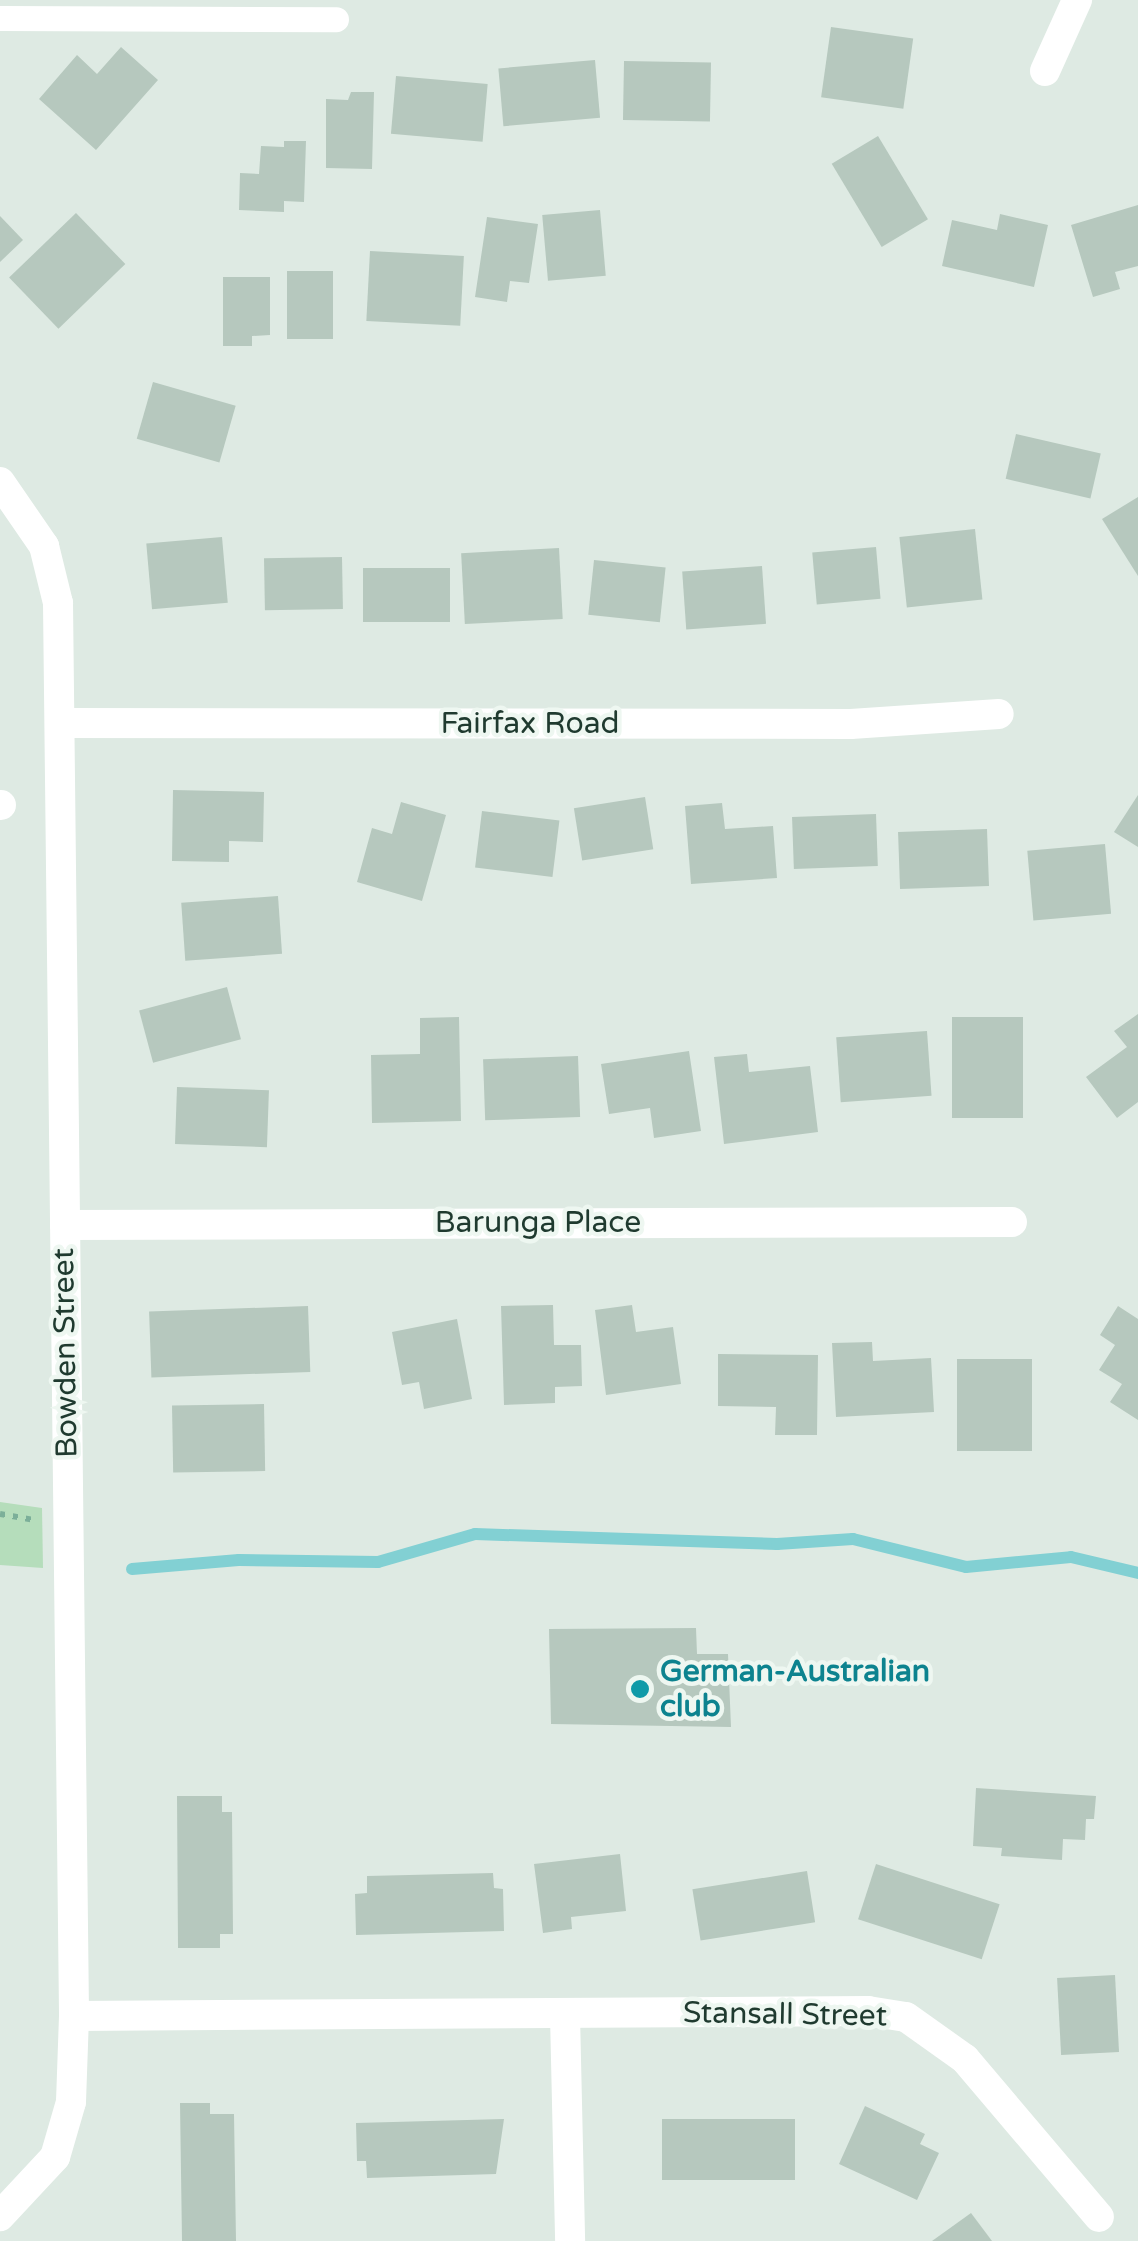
<!DOCTYPE html>
<style>
body{margin:0}
#map{position:relative;width:1138px;height:2241px;overflow:hidden;background:#deeae3;font-family:"Varela Round",sans-serif}
div>[style]{position:absolute}
[style*='--x']{left:calc(var(--x)*1px);top:calc(var(--y)*1px);width:calc(var(--w)*1px);rotate:calc(var(--a)*1deg)}
.green>*{inset:0;background:#b5ddbb}
.stream>*{height:12px;margin:-6px;padding:0 6px;transform-origin:6px;border-radius:6px;background:#82d0d3}
.building>*{inset:0;background:#b6c8be;transform-origin:0 0}
.path>*{height:6px;margin-top:-3px;transform-origin:0;background:repeating-linear-gradient(90deg,#7caf99 0 5px,transparent 0 13px)}
.service>*{height:25px;margin:-12.5px;padding:0 12.5px;transform-origin:12.5px;border-radius:12.5px;background:#fff}
.minor>*{height:30px;margin:-15px;padding:0 15px;transform-origin:15px;border-radius:15px;background:#fff}
.dots>*{width:28px;height:28px;translate:-50% -50%;box-sizing:border-box;border:5px solid #eef7f1;border-radius:50%}
span{translate:-50% -50%;white-space:nowrap;text-align:center;line-height:1.15;-webkit-text-stroke:9px #eef7f1;paint-order:stroke}
.street-label{font-size:30px;color:#1f3a2f}
.culture-label{font-size:30px;color:#0d838f;font-weight:700}
.left{translate:0 -50%;text-align:left}
</style>
<div id="map">
<div class="green">
<i style="clip-path:polygon(0 1502px,42px 1508px,43px 1568px,0 1565px)"></i>
</div>
<div class="stream">
<i style="--x:132;--y:1569;--w:107;--a:-4.8"></i>
<i style="--x:239;--y:1560;--w:139;--a:0.8"></i>
<i style="--x:378;--y:1562;--w:101;--a:-16.1"></i>
<i style="--x:475;--y:1534;--w:302;--a:1.9"></i>
<i style="--x:777;--y:1544;--w:76;--a:-3.8"></i>
<i style="--x:853;--y:1539;--w:116;--a:13.9"></i>
<i style="--x:966;--y:1567;--w:105;--a:-5.4"></i>
<i style="--x:1071;--y:1557;--w:69;--a:13.4"></i>
</div>
<div class="building">
<i style="left:831px;top:27px;width:83px;height:71px;rotate:8deg"></i>
<i style="clip-path:polygon(121px 47px,158px 80px,96px 150px,39px 99px,77px 55px,97px 74px)"></i>
<i style="left:595px;top:60px;width:58px;height:97px;rotate:85deg"></i>
<i style="left:624px;top:61px;width:87px;height:59px;rotate:1deg"></i>
<i style="left:396px;top:76px;width:92px;height:58px;rotate:5deg"></i>
<i style="clip-path:polygon(351px 92px,374px 92px,372px 169px,326px 168px,326px 99px,348px 100px)"></i>
<i style="left:878px;top:136px;width:97px;height:54px;rotate:59deg"></i>
<i style="clip-path:polygon(284px 141px,306px 141px,304px 202px,284px 201px,284px 212px,239px 210px,240px 173px,259px 174px,261px 146px,284px 147px)"></i>
<i style="clip-path:polygon(1138px 205px,1138px 266px,1115px 272px,1120px 289px,1093px 297px,1071px 225px)"></i>
<i style="left:600px;top:210px;width:66px;height:58px;rotate:85deg"></i>
<i style="left:76px;top:213px;width:71px;height:93px;rotate:46deg"></i>
<i style="clip-path:polygon(1000px 214px,1048px 225px,1034px 287px,942px 266px,952px 220px,997px 230px)"></i>
<i style="clip-path:polygon(0 216px,23px 240px,0 262px)"></i>
<i style="clip-path:polygon(487px 217px,538px 224px,529px 283px,510px 281px,507px 302px,475px 297px)"></i>
<i style="left:370px;top:251px;width:94px;height:70px;rotate:3deg"></i>
<i style="left:287px;top:271px;width:46px;height:68px"></i>
<i style="clip-path:polygon(223px 277px,270px 277px,270px 335px,252px 336px,252px 346px,223px 346px)"></i>
<i style="left:153px;top:382px;width:86px;height:59px;rotate:16deg"></i>
<i style="left:1016px;top:434px;width:87px;height:46px;rotate:13deg"></i>
<i style="clip-path:polygon(1138px 497px,1138px 576px,1102px 519px)"></i>
<i style="left:975px;top:529px;width:71px;height:76px;rotate:84deg"></i>
<i style="left:222px;top:537px;width:66px;height:76px;rotate:85deg"></i>
<i style="left:876px;top:547px;width:52px;height:64px;rotate:85deg"></i>
<i style="left:559px;top:548px;width:71px;height:98px;rotate:87deg"></i>
<i style="left:342px;top:557px;width:52px;height:78px;rotate:89deg"></i>
<i style="left:594px;top:560px;width:72px;height:55px;rotate:6deg"></i>
<i style="left:762px;top:566px;width:58px;height:80px;rotate:86deg"></i>
<i style="left:363px;top:568px;width:87px;height:54px"></i>
<i style="clip-path:polygon(173px 790px,264px 792px,263px 842px,229px 841px,229px 862px,172px 861px)"></i>
<i style="clip-path:polygon(1138px 795px,1138px 847px,1114px 832px)"></i>
<i style="left:645px;top:797px;width:53px;height:72px;rotate:81deg"></i>
<i style="clip-path:polygon(401px 802px,446px 815px,422px 901px,357px 882px,372px 828px,392px 834px)"></i>
<i style="clip-path:polygon(722px 803px,725px 829px,773px 826px,777px 878px,691px 884px,685px 806px)"></i>
<i style="left:482px;top:811px;width:78px;height:57px;rotate:7deg"></i>
<i style="left:876px;top:814px;width:52px;height:84px;rotate:88deg"></i>
<i style="left:987px;top:829px;width:57px;height:89px;rotate:88deg"></i>
<i style="left:1105px;top:844px;width:70px;height:78px;rotate:85deg"></i>
<i style="left:278px;top:896px;width:58px;height:97px;rotate:86deg"></i>
<i style="left:227px;top:987px;width:54px;height:91px;rotate:75deg"></i>
<i style="clip-path:polygon(1138px 1014px,1138px 1102px,1117px 1118px,1086px 1077px,1127px 1047px,1114px 1031px)"></i>
<i style="clip-path:polygon(459px 1017px,461px 1121px,372px 1123px,371px 1055px,420px 1054px,420px 1018px)"></i>
<i style="left:952px;top:1017px;width:71px;height:101px"></i>
<i style="left:927px;top:1031px;width:65px;height:91px;rotate:86deg"></i>
<i style="clip-path:polygon(689px 1051px,701px 1131px,654px 1138px,650px 1108px,609px 1114px,601px 1064px)"></i>
<i style="clip-path:polygon(747px 1054px,749px 1072px,810px 1066px,818px 1132px,724px 1144px,714px 1057px)"></i>
<i style="left:578px;top:1056px;width:61px;height:95px;rotate:88deg"></i>
<i style="left:177px;top:1087px;width:92px;height:57px;rotate:2deg"></i>
<i style="clip-path:polygon(553px 1305px,554px 1345px,581px 1345px,582px 1386px,555px 1387px,555px 1403px,504px 1405px,501px 1306px)"></i>
<i style="clip-path:polygon(632px 1305px,636px 1332px,673px 1327px,681px 1384px,606px 1395px,595px 1310px)"></i>
<i style="left:308px;top:1306px;width:66px;height:159px;rotate:88deg"></i>
<i style="clip-path:polygon(1118px 1306px,1138px 1319px,1138px 1420px,1110px 1402px,1122px 1384px,1099px 1370px,1115px 1345px,1100px 1335px)"></i>
<i style="clip-path:polygon(457px 1319px,472px 1399px,424px 1409px,419px 1382px,402px 1385px,392px 1332px)"></i>
<i style="clip-path:polygon(872px 1342px,873px 1361px,931px 1358px,934px 1412px,836px 1417px,832px 1343px)"></i>
<i style="clip-path:polygon(718px 1354px,818px 1355px,817px 1435px,775px 1435px,776px 1407px,718px 1406px)"></i>
<i style="left:1032px;top:1359px;width:92px;height:75px;rotate:90deg"></i>
<i style="left:264px;top:1404px;width:67px;height:92px;rotate:89deg"></i>
<i style="clip-path:polygon(696px 1628px,697px 1654px,728px 1654px,731px 1727px,551px 1724px,549px 1629px)"></i>
<i style="clip-path:polygon(976px 1788px,1096px 1796px,1094px 1819px,1086px 1819px,1085px 1840px,1063px 1839px,1062px 1860px,1001px 1856px,1002px 1848px,973px 1846px)"></i>
<i style="clip-path:polygon(177px 1796px,222px 1796px,222px 1812px,232px 1812px,233px 1934px,220px 1934px,220px 1948px,178px 1948px)"></i>
<i style="clip-path:polygon(620px 1854px,626px 1911px,571px 1917px,572px 1929px,543px 1933px,534px 1864px)"></i>
<i style="left:876px;top:1864px;width:130px;height:58px;rotate:18deg"></i>
<i style="left:807px;top:1871px;width:52px;height:116px;rotate:81deg"></i>
<i style="clip-path:polygon(493px 1873px,494px 1888px,503px 1889px,504px 1931px,356px 1935px,355px 1894px,367px 1893px,367px 1876px)"></i>
<i style="left:1115px;top:1975px;width:77px;height:58px;rotate:87deg"></i>
<i style="clip-path:polygon(180px 2103px,210px 2103px,210px 2114px,234px 2114px,236px 2241px,182px 2241px)"></i>
<i style="clip-path:polygon(865px 2106px,925px 2134px,920px 2144px,939px 2153px,917px 2200px,839px 2164px)"></i>
<i style="clip-path:polygon(504px 2119px,496px 2174px,367px 2178px,366px 2161px,357px 2161px,356px 2123px)"></i>
<i style="left:662px;top:2119px;width:133px;height:61px"></i>
<i style="clip-path:polygon(971px 2213px,992px 2241px,932px 2241px)"></i>
</div>
<div class="path">
<i style="--x:0;--y:1514;--w:34;--a:10"></i>
</div>
<div class="service">
<i style="--x:0;--y:18;--w:336;--a:0.2"></i>
</div>
<div class="minor">
<i style="--x:1045;--y:71;--w:78;--a:-65.7"></i>
<i style="--x:0;--y:482;--w:78;--a:55.5"></i>
<i style="--x:44;--y:546;--w:59;--a:76.2"></i>
<i style="--x:58;--y:603;--w:1413;--a:89.35"></i>
<i style="--x:74;--y:2016;--w:86;--a:92"></i>
<i style="--x:71;--y:2102;--w:57;--a:106.2"></i>
<i style="--x:55;--y:2157;--w:81;--a:133"></i>
<i style="--x:60;--y:723;--w:791;--a:0.07"></i>
<i style="--x:851;--y:724;--w:148;--a:-3.9"></i>
<i style="--x:0;--y:805;--w:1;--a:0"></i>
<i style="--x:65;--y:1225;--w:947;--a:-0.18"></i>
<i style="--x:565;--y:2015;--w:226;--a:88.7"></i>
<i style="--x:74;--y:2016;--w:794;--a:-0.36"></i>
<i style="--x:868;--y:2011;--w:38;--a:9"></i>
<i style="--x:906;--y:2017;--w:72;--a:35.4"></i>
<i style="--x:965;--y:2059;--w:207;--a:49.7"></i>
</div>
<div class="dots">
<i style="left:640px;top:1689px;background:#0f9aa8"></i>
</div>
<div class="street-label">
<span style="left:530px;top:724px">Fairfax Road</span>
<span style="left:538px;top:1223px">Barunga Place</span>
<span style="left:66px;top:1353px;rotate:-91deg">Bowden Street</span>
<span style="left:785px;top:2015px;rotate:1deg">Stansall Street</span>
</div>
<div class="culture-label">
<span class="left" style="left:660px;top:1689px">German-Australian<br>club</span>
</div>
</div>
